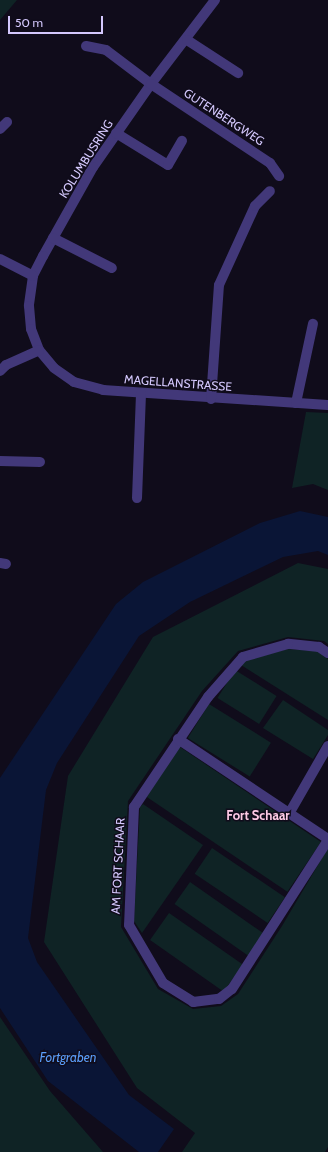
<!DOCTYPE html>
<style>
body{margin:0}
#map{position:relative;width:328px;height:1152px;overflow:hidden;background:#100c1b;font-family:Cabin,sans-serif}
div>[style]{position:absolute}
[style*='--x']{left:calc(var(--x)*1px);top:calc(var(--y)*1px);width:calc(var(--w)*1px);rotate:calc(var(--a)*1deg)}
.green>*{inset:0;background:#0f2325;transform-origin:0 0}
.water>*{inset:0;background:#0a1536}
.minor>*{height:10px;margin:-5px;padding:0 5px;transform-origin:5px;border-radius:5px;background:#423879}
span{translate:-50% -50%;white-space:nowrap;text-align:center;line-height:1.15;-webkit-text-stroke:3px #100c1b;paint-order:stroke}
.street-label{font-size:12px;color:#d4c8fd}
.neighbourhood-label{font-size:13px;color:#fdcae5;font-weight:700}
.water-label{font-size:13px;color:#5a9df9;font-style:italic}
.scale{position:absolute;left:8px;top:16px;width:95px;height:18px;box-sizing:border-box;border:2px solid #d4c8fd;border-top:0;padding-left:5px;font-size:12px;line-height:14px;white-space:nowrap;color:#d4c8fd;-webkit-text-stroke:3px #100c1b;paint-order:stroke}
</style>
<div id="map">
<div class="green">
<i style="clip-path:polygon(0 0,17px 0,0 20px)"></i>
<i style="clip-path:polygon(306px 412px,328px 413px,328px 490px,313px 484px,292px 488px)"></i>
<i style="clip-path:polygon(298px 563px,328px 569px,328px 644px,324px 641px,288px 637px,238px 651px,202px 691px,128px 801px,121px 927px,158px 989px,193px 1009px,221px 1006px,238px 994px,282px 926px,328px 848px,328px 1147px,325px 1152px,182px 1152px,195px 1133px,137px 1088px,44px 942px,68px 776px,153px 637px)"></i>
<i style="clip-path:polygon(288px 649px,317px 651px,328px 659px,328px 720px,241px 665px,246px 660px)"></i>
<i style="left:235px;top:670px;width:49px;height:33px;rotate:32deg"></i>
<i style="clip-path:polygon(283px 700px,328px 730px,328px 735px,313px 759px,263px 728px)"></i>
<i style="left:209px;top:704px;width:73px;height:40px;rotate:32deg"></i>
<i style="left:180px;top:747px;width:170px;height:60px;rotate:34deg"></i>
<i style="clip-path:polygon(143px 804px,203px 845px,142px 933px,134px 921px,140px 807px)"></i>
<i style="left:212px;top:848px;width:88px;height:31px;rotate:34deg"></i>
<i style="left:190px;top:882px;width:90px;height:27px;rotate:35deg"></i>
<i style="left:169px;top:913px;width:90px;height:33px;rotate:35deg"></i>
<i style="clip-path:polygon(0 1017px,50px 1091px,103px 1152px,0 1152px)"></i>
</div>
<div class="water">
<i style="clip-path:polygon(300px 511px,328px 517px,328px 555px,318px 551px,283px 557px,190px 602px,139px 636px,57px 763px,46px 790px,28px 938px,37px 962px,129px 1095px,174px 1129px,158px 1152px,139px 1152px,48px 1081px,0 1008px,0 778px,116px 604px,143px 582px,260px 523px)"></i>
</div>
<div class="minor">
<i style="--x:215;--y:0;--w:106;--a:127.3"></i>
<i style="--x:151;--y:84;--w:101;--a:124.9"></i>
<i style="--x:93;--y:167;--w:102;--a:119.3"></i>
<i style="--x:43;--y:256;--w:22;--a:117"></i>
<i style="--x:33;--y:276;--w:30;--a:98"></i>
<i style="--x:29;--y:306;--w:23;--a:85"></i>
<i style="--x:31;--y:329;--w:22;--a:69"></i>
<i style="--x:39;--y:350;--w:23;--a:50"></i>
<i style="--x:54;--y:368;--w:24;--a:35"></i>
<i style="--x:74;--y:382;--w:30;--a:15"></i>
<i style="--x:103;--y:390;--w:225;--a:3.8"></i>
<i style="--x:187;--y:40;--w:61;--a:32.9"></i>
<i style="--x:86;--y:46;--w:20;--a:11"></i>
<i style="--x:106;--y:50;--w:56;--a:37.1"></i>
<i style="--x:151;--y:84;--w:143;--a:33.6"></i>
<i style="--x:270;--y:163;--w:16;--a:55"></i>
<i style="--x:0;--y:129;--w:10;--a:-45"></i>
<i style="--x:116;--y:133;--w:61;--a:31.6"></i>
<i style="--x:168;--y:165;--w:28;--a:-60"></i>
<i style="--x:53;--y:238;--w:66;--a:27"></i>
<i style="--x:0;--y:259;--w:37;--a:27"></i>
<i style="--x:0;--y:371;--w:8;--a:-45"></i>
<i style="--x:6;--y:365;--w:36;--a:-24"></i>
<i style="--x:211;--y:399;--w:114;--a:-86"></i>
<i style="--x:219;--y:285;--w:87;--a:-65.5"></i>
<i style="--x:255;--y:206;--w:21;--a:-45"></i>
<i style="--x:296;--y:403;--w:81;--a:-77.9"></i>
<i style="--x:0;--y:461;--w:40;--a:1.4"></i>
<i style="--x:137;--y:498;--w:105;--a:-87.8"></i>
<i style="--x:0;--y:563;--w:6;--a:9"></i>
<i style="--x:328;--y:653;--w:11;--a:-146"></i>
<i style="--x:319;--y:647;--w:31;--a:-174"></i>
<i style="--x:288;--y:644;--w:47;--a:163.9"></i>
<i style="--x:243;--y:657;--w:53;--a:131.2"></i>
<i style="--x:208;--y:697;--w:133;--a:123.9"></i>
<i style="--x:134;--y:807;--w:118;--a:92.4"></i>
<i style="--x:129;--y:925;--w:67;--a:59.6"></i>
<i style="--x:163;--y:983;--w:36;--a:32"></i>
<i style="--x:193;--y:1002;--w:26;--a:-7"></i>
<i style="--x:219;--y:999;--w:16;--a:-38"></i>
<i style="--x:232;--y:989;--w:177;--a:-57.2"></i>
<i style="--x:178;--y:739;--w:180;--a:33.7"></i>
<i style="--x:290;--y:812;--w:76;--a:-60.1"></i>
</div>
<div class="street-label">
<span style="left:224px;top:117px;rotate:33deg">GUTENBERGWEG</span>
<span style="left:86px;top:159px;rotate:-58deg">KOLUMBUSRING</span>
<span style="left:178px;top:383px;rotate:4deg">MAGELLANSTRASSE</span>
<span style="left:118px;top:866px;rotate:-87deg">AM FORT SCHAAR</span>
</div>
<div class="neighbourhood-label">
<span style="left:258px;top:815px">Fort Schaar</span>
</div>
<div class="water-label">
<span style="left:68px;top:1057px">Fortgraben</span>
</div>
<div class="scale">50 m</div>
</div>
